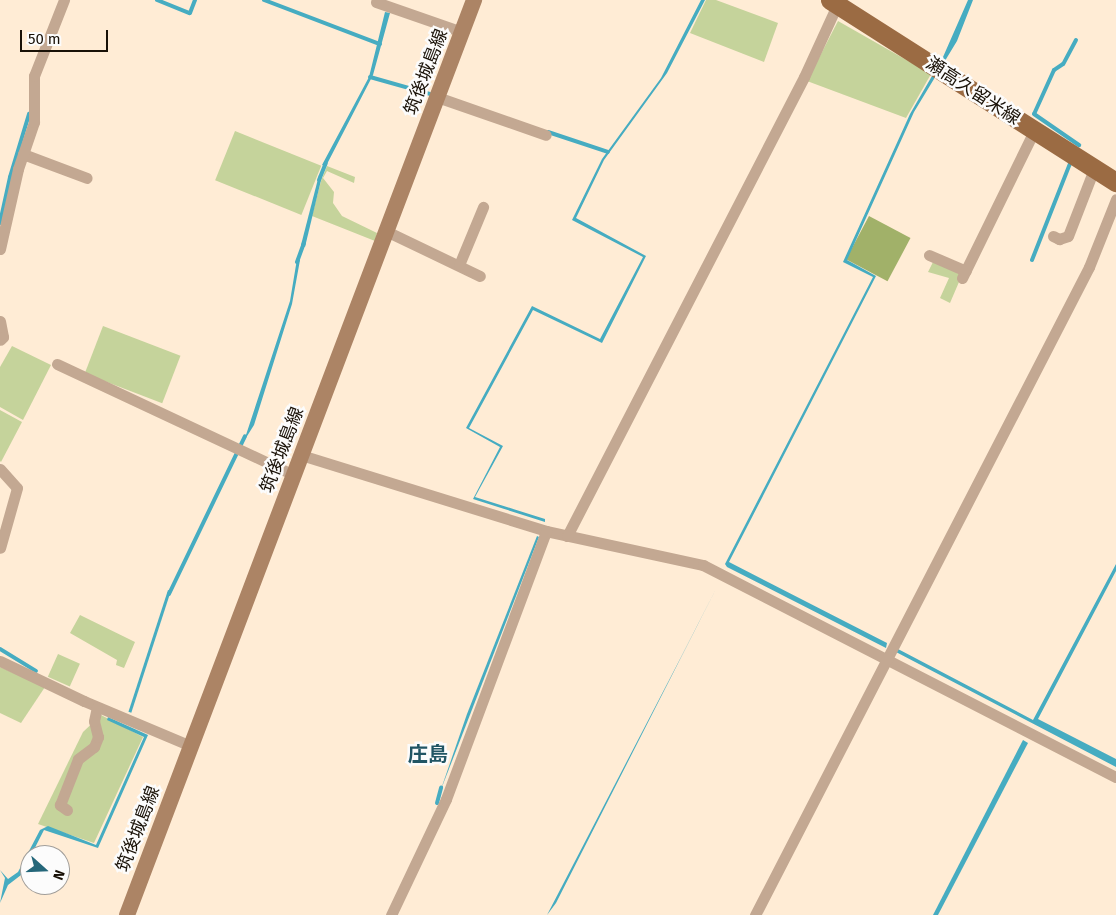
<!DOCTYPE html>
<meta charset="utf-8">
<style>
body{margin:0}
#map{position:relative;width:1116px;height:915px;overflow:hidden;background:#ffecd5;font-family:"Fira Sans","Noto Sans JP",sans-serif}
div>[style]{position:absolute}
[style*='--x']{left:calc(var(--x)*1px);top:calc(var(--y)*1px);width:calc(var(--w)*1px);rotate:calc(var(--a)*1deg)}
.green>*{inset:0;background:#c5d39b;transform-origin:0 0}
.forest>*{inset:0;background:#a1b169;transform-origin:0 0}
.water>*{inset:0;background:#46acc1;transform-origin:0 0}
.stream>*{height:4px;margin:-2px;padding:0 2px;transform-origin:2px;border-radius:2px;background:#46acc1}
.minor>*{height:11px;margin:-5.5px;padding:0 5.5px;transform-origin:5.5px;border-radius:5.5px;background:#c3a892}
.secondary>*{height:16px;margin:-8px;padding:0 8px;transform-origin:8px;border-radius:8px;background:#ac8465}
.primary>*{height:19px;margin:-9.5px;padding:0 9.5px;transform-origin:9.5px;border-radius:9.5px;background:#9b6b43}
span{translate:-50% -50%;white-space:nowrap;text-align:center;line-height:1.15;-webkit-text-stroke:5px #fcfcfc;paint-order:stroke}
.street-label{font-size:18px;color:#191107}
.quarter-label{font-size:20px;color:#215564;font-weight:700}
.north{position:absolute;left:20px;top:845px;width:50px;height:50px;box-sizing:border-box;background:#fcfcfc;border:1px solid #a19e9a;border-radius:50%;rotate:110deg;font-size:14px;font-weight:700;line-height:20px;text-align:center;color:#191107}
.north::after{content:'';display:block;margin:auto;width:18px;height:22px;background:#25677a;clip-path:polygon(50% 0,100% 100%,50% 72%,0 100%)}
.scale{position:absolute;left:20px;top:30px;width:88px;height:22px;box-sizing:border-box;border:2px solid #191107;border-top:0;padding-left:6px;font-size:15px;line-height:18px;white-space:nowrap;color:#191107;-webkit-text-stroke:4px #fcfcfc;paint-order:stroke}
</style>
<div id="map">
<div class="green">
<i style="clip-path:polygon(706px 0,716px 0,778px 23px,764px 62px,690px 33px)"></i>
<i style="clip-path:polygon(838px 21px,931px 74px,906px 118px,807px 81px)"></i>
<i style="left:235px;top:131px;width:93px;height:53px;rotate:22deg"></i>
<i style="clip-path:polygon(327px 166px,355px 177px,354px 183px,327px 171px,323px 178px,334px 192px,333px 203px,342px 216px,377px 233px,375px 241px,312px 216px,321px 181px)"></i>
<i style="clip-path:polygon(934px 260px,962px 275px,950px 303px,940px 298px,949px 278px,928px 272px)"></i>
<i style="left:103px;top:326px;width:83px;height:51px;rotate:21deg"></i>
<i style="clip-path:polygon(12px 346px,51px 365px,23px 420px,0 407px,0 367px)"></i>
<i style="clip-path:polygon(0 410px,22px 422px,1px 462px,0 461px)"></i>
<i style="clip-path:polygon(80px 615px,135px 642px,124px 668px,116px 665px,117px 660px,70px 633px)"></i>
<i style="left:58px;top:654px;width:24px;height:25px;rotate:24deg"></i>
<i style="clip-path:polygon(0 667px,45px 687px,21px 723px,0 713px)"></i>
<i style="clip-path:polygon(101px 715px,143px 737px,94px 843px,38px 824px,83px 732px)"></i>
</div>
<div class="forest">
<i style="left:869px;top:216px;width:47px;height:49px;rotate:28deg"></i>
</div>
<div class="water">
<i style="clip-path:polygon(701px 0,705px 0,667px 73px,604px 160px,576px 218px,646px 256px,602px 343px,533px 310px,469px 428px,503px 446px,475px 497px,545px 519px,545px 522px,473px 499px,500px 447px,466px 428px,532px 306px,600px 339px,643px 257px,572px 220px,602px 159px,661px 78px)"></i>
<i style="clip-path:polygon(968px 0,973px 0,957px 41px,914px 112px,847px 260px,876px 276px,729px 562px,887px 643px,886px 648px,727px 567px,725px 564px,873px 277px,843px 262px,910px 114px,943px 57px)"></i>
<i style="clip-path:polygon(385px 12px,390px 13px,373px 75px,326px 166px,322px 165px,369px 77px)"></i>
<i style="clip-path:polygon(319px 175px,322px 176px,305px 247px,301px 245px)"></i>
<i style="clip-path:polygon(297px 259px,300px 260px,292px 304px,254px 425px,244px 441px,290px 301px)"></i>
<i style="clip-path:polygon(537px 536px,539px 537px,440px 792px,467px 714px)"></i>
<i style="clip-path:polygon(1116px 564px,1116px 571px,1038px 719px,1116px 759px,1116px 767px,896px 652px,898px 649px,1033px 720px)"></i>
<i style="clip-path:polygon(720px 581px,556px 903px,547px 915px,680px 659px)"></i>
<i style="left:168px;top:590px;width:3px;height:128px;rotate:18deg"></i>
<i style="clip-path:polygon(108px 717px,148px 735px,98px 848px,44px 830px,21px 875px,8px 885px,0 903px,5px 878px,0 870px,8px 879px,18px 872px,40px 830px,48px 826px,96px 845px,144px 737px,107px 720px)"></i>
<i style="clip-path:polygon(1023px 740px,1028px 743px,938px 915px,933px 915px)"></i>
</div>
<div class="stream">
<i style="--x:157;--y:0;--w:35;--a:22"></i>
<i style="--x:190;--y:13;--w:14;--a:-69"></i>
<i style="--x:264;--y:0;--w:124;--a:20.8"></i>
<i style="--x:1076;--y:40;--w:27;--a:118"></i>
<i style="--x:1063;--y:64;--w:11;--a:146"></i>
<i style="--x:1054;--y:70;--w:48;--a:114.4"></i>
<i style="--x:1034;--y:114;--w:55;--a:34.6"></i>
<i style="--x:370;--y:77;--w:62;--a:15.8"></i>
<i style="--x:548;--y:132;--w:63;--a:18.4"></i>
<i style="--x:319;--y:180;--w:18;--a:-68"></i>
<i style="--x:0;--y:223;--w:47;--a:-77.7"></i>
<i style="--x:10;--y:177;--w:66;--a:-73.2"></i>
<i style="--x:1032;--y:260;--w:106;--a:-68.5"></i>
<i style="--x:297;--y:262;--w:20;--a:-70"></i>
<i style="--x:169;--y:594;--w:175;--a:-64.3"></i>
<i style="--x:0;--y:649;--w:42;--a:31.4"></i>
<i style="--x:437;--y:803;--w:16;--a:-75"></i>
</div>
<div class="minor">
<i style="--x:376;--y:2;--w:91;--a:19.2"></i>
<i style="--x:437;--y:97;--w:115;--a:19.2"></i>
<i style="--x:23;--y:154;--w:68;--a:20.6"></i>
<i style="--x:386;--y:231;--w:104;--a:25.6"></i>
<i style="--x:1053;--y:236;--w:7;--a:27"></i>
<i style="--x:1059;--y:239;--w:9;--a:-18"></i>
<i style="--x:1068;--y:236;--w:72;--a:-68.8"></i>
<i style="--x:0;--y:249;--w:82;--a:-77.3"></i>
<i style="--x:18;--y:169;--w:50;--a:-71.2"></i>
<i style="--x:34;--y:122;--w:46;--a:-90"></i>
<i style="--x:34;--y:76;--w:82;--a:-68.5"></i>
<i style="--x:929;--y:255;--w:40;--a:23.4"></i>
<i style="--x:459;--y:265;--w:63;--a:-67.5"></i>
<i style="--x:962;--y:278;--w:164;--a:-63.9"></i>
<i style="--x:0;--y:321;--w:16;--a:79"></i>
<i style="--x:3;--y:337;--w:4;--a:135"></i>
<i style="--x:57;--y:364;--w:262;--a:25.1"></i>
<i style="--x:301;--y:455;--w:257;--a:17.2"></i>
<i style="--x:546;--y:531;--w:161;--a:12.2"></i>
<i style="--x:703;--y:565;--w:464;--a:27.2"></i>
<i style="--x:0;--y:469;--w:25;--a:48"></i>
<i style="--x:17;--y:488;--w:62;--a:105.8"></i>
<i style="--x:567;--y:536;--w:517;--a:-62.69"></i>
<i style="--x:804;--y:77;--w:79;--a:-65.4"></i>
<i style="--x:0;--y:661;--w:93;--a:25.5"></i>
<i style="--x:84;--y:701;--w:116;--a:22.8"></i>
<i style="--x:67;--y:810;--w:9;--a:-144"></i>
<i style="--x:60;--y:805;--w:49;--a:-68.6"></i>
<i style="--x:78;--y:759;--w:20;--a:-37"></i>
<i style="--x:94;--y:747;--w:11;--a:-68"></i>
<i style="--x:98;--y:737;--w:16;--a:-104"></i>
<i style="--x:94;--y:721;--w:14;--a:-78"></i>
<i style="--x:391;--y:915;--w:128;--a:-64.6"></i>
<i style="--x:446;--y:799;--w:286;--a:-69.5"></i>
<i style="--x:755;--y:915;--w:729;--a:-62.73"></i>
<i style="--x:1089;--y:267;--w:73;--a:-68.3"></i>
</div>
<div class="secondary">
<i style="--x:127;--y:915;--w:979;--a:-69.23"></i>
</div>
<div class="primary">
<i style="--x:830;--y:0;--w:339;--a:32.5"></i>
</div>
<div class="street-label">
<span style="left:426px;top:72px;rotate:-69deg">筑後城島線</span>
<span style="left:973px;top:91px;rotate:33deg">瀬高久留米線</span>
<span style="left:282px;top:450px;rotate:-69deg">筑後城島線</span>
<span style="left:138px;top:829px;rotate:-69deg">筑後城島線</span>
</div>
<div class="quarter-label">
<span style="left:428px;top:754px">庄島</span>
</div>
<div class="north">N</div>
<div class="scale">50 m</div>
</div>
